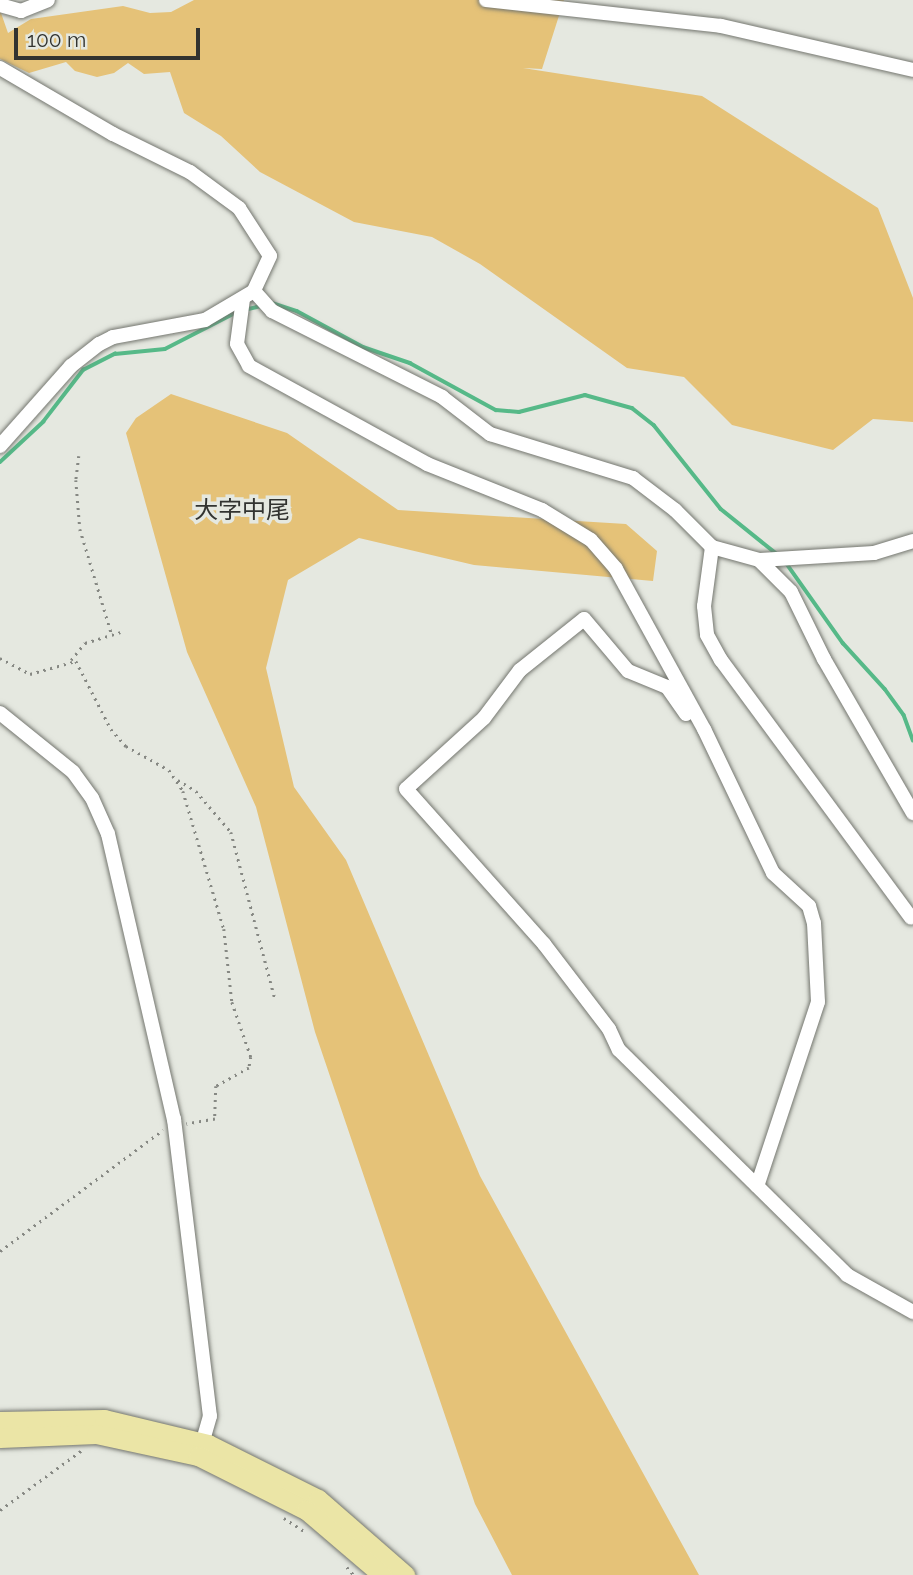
<!DOCTYPE html>
<meta charset="utf-8">
<style>
body{margin:0}
#map{position:relative;width:913px;height:1575px;overflow:hidden;background:#e5e8e0;font-family:Raleway,"Noto Sans JP",sans-serif}
div>[style]{position:absolute}
[style*='--x']{left:calc(var(--x)*1px);top:calc(var(--y)*1px);width:calc(var(--w)*1px);rotate:calc(var(--a)*1deg)}
.green>*{inset:0;background:#e5c278}
.stream>*{height:3.5px;margin:-1.75px;padding:0 1.75px;transform-origin:1.75px;border-radius:1.75px;background:#56b988}
.path>*{height:2.5px;margin-top:-1.25px;transform-origin:0;background:repeating-linear-gradient(90deg,#868883 0 2px,transparent 0 7px)}
.roads{filter:drop-shadow(0 0 2px #74766f) drop-shadow(0 0 2px #74766f)}
.minor>*{height:14px;margin:-7px;padding:0 7px;transform-origin:7px;border-radius:7px;background:#fff}
.major>*{height:19px;margin:-9.5px;padding:0 9.5px;transform-origin:9.5px;border-radius:9.5px;background:#ebe5a6}
span{translate:-50% -50%;white-space:nowrap;text-align:center;line-height:1.15;-webkit-text-stroke:7px #e5e8e0;paint-order:stroke}
.quarter-label{font-size:24px;color:#323330}
.scale{position:absolute;left:14px;top:28px;width:186px;height:32px;box-sizing:border-box;border:4px solid #323330;border-top:0;padding-left:9px;font-size:21px;line-height:24px;white-space:nowrap;color:#323330;-webkit-text-stroke:5px #e5e8e0;paint-order:stroke}
</style>
<div id="map">
<div class="green">
<i style="clip-path:polygon(194px 0,564px 0,542px 69px,523px 68px,702px 96px,878px 208px,913px 298px,913px 422px,873px 419px,833px 450px,732px 425px,684px 377px,627px 368px,480px 264px,432px 237px,354px 222px,260px 172px,221px 136px,184px 113px,170px 72px,144px 74px,128px 63px,114px 73px,97px 77px,75px 71px,66px 62px,29px 73px,0 59px,0 10px,8px 33px,31px 19px,123px 6px,150px 13px,171px 12px)"></i>
<i style="clip-path:polygon(171px 394px,287px 433px,398px 510px,626px 524px,657px 551px,653px 581px,474px 565px,359px 538px,288px 580px,266px 668px,294px 787px,346px 860px,480px 1176px,699px 1575px,512px 1575px,475px 1504px,315px 1032px,256px 807px,187px 652px,126px 433px,136px 418px)"></i>
</div>
<div class="stream">
<i style="--x:272;--y:303;--w:26;--a:18"></i>
<i style="--x:297;--y:311;--w:75;--a:28.6"></i>
<i style="--x:363;--y:347;--w:50;--a:18.8"></i>
<i style="--x:410;--y:363;--w:98;--a:28.7"></i>
<i style="--x:496;--y:410;--w:23;--a:5"></i>
<i style="--x:519;--y:412;--w:68;--a:-14.4"></i>
<i style="--x:585;--y:395;--w:49;--a:15.5"></i>
<i style="--x:632;--y:408;--w:28;--a:38"></i>
<i style="--x:654;--y:425;--w:107;--a:51.4"></i>
<i style="--x:721;--y:509;--w:72;--a:38.8"></i>
<i style="--x:244;--y:310;--w:17;--a:-13"></i>
<i style="--x:0;--y:462;--w:59;--a:-42.9"></i>
<i style="--x:43;--y:422;--w:66;--a:-52.4"></i>
<i style="--x:83;--y:370;--w:36;--a:-27"></i>
<i style="--x:115;--y:354;--w:50;--a:-5.7"></i>
<i style="--x:165;--y:349;--w:81;--a:-27.2"></i>
<i style="--x:787;--y:564;--w:97;--a:54.7"></i>
<i style="--x:843;--y:643;--w:62;--a:47.6"></i>
<i style="--x:885;--y:689;--w:32;--a:54"></i>
<i style="--x:904;--y:715;--w:27;--a:70"></i>
</div>
<div class="path">
<i style="--x:79;--y:456;--w:24;--a:97"></i>
<i style="--x:76;--y:480;--w:49;--a:85.3"></i>
<i style="--x:80;--y:529;--w:111;--a:73.2"></i>
<i style="--x:0;--y:658;--w:34;--a:28"></i>
<i style="--x:30;--y:674;--w:48;--a:-15.8"></i>
<i style="--x:76;--y:661;--w:76;--a:62.8"></i>
<i style="--x:111;--y:729;--w:23;--a:49"></i>
<i style="--x:126;--y:746;--w:49;--a:29.2"></i>
<i style="--x:169;--y:770;--w:25;--a:56"></i>
<i style="--x:183;--y:791;--w:144;--a:73.5"></i>
<i style="--x:224;--y:929;--w:73;--a:83.7"></i>
<i style="--x:232;--y:1002;--w:58;--a:70.9"></i>
<i style="--x:251;--y:1057;--w:11;--a:100"></i>
<i style="--x:249;--y:1068;--w:38;--a:151"></i>
<i style="--x:216;--y:1086;--w:33;--a:92"></i>
<i style="--x:215;--y:1119;--w:29;--a:170"></i>
<i style="--x:71;--y:660;--w:22;--a:-51"></i>
<i style="--x:85;--y:643;--w:37;--a:-17"></i>
<i style="--x:178;--y:780;--w:21;--a:31"></i>
<i style="--x:196;--y:791;--w:54;--a:49.5"></i>
<i style="--x:231;--y:832;--w:172;--a:75.2"></i>
<i style="--x:0;--y:1251;--w:203;--a:-36.6"></i>
<i style="--x:0;--y:1510;--w:102;--a:-36.2"></i>
<i style="--x:284;--y:1518;--w:27;--a:33"></i>
<i style="--x:347;--y:1567;--w:11;--a:49"></i>
</div>
<div class="roads">
<div class="minor">
<i style="--x:486;--y:0;--w:236;--a:6.3"></i>
<i style="--x:721;--y:26;--w:197;--a:12.9"></i>
<i style="--x:0;--y:5;--w:22;--a:16"></i>
<i style="--x:21;--y:11;--w:29;--a:-22"></i>
<i style="--x:0;--y:68;--w:131;--a:30.3"></i>
<i style="--x:113;--y:134;--w:86;--a:26.3"></i>
<i style="--x:190;--y:172;--w:61;--a:36.3"></i>
<i style="--x:239;--y:208;--w:57;--a:57.1"></i>
<i style="--x:270;--y:256;--w:38;--a:115"></i>
<i style="--x:254;--y:291;--w:57;--a:149.4"></i>
<i style="--x:205;--y:320;--w:94;--a:169.5"></i>
<i style="--x:113;--y:337;--w:16;--a:153"></i>
<i style="--x:99;--y:344;--w:36;--a:142"></i>
<i style="--x:71;--y:366;--w:107;--a:131.6"></i>
<i style="--x:254;--y:291;--w:27;--a:48"></i>
<i style="--x:272;--y:311;--w:191;--a:26.8"></i>
<i style="--x:442;--y:397;--w:61;--a:37.6"></i>
<i style="--x:490;--y:434;--w:150;--a:17.1"></i>
<i style="--x:633;--y:478;--w:53;--a:37.3"></i>
<i style="--x:675;--y:510;--w:52;--a:45"></i>
<i style="--x:712;--y:547;--w:60;--a:97.7"></i>
<i style="--x:704;--y:606;--w:29;--a:84"></i>
<i style="--x:707;--y:635;--w:29;--a:61"></i>
<i style="--x:721;--y:660;--w:320;--a:53.6"></i>
<i style="--x:243;--y:299;--w:45;--a:97.6"></i>
<i style="--x:237;--y:344;--w:25;--a:61"></i>
<i style="--x:249;--y:366;--w:203;--a:28.8"></i>
<i style="--x:427;--y:464;--w:124;--a:21.8"></i>
<i style="--x:542;--y:510;--w:57;--a:31.5"></i>
<i style="--x:591;--y:540;--w:38;--a:49"></i>
<i style="--x:616;--y:569;--w:183;--a:61.2"></i>
<i style="--x:704;--y:729;--w:160;--a:64.4"></i>
<i style="--x:773;--y:873;--w:49;--a:42.5"></i>
<i style="--x:809;--y:906;--w:18;--a:74"></i>
<i style="--x:814;--y:923;--w:79;--a:87.1"></i>
<i style="--x:818;--y:1002;--w:194;--a:108.3"></i>
<i style="--x:712;--y:547;--w:49;--a:15.5"></i>
<i style="--x:759;--y:560;--w:45;--a:45"></i>
<i style="--x:791;--y:592;--w:75;--a:63.8"></i>
<i style="--x:824;--y:659;--w:178;--a:60"></i>
<i style="--x:760;--y:560;--w:114;--a:-3.5"></i>
<i style="--x:874;--y:553;--w:41;--a:-17.1"></i>
<i style="--x:0;--y:713;--w:94;--a:38.9"></i>
<i style="--x:73;--y:772;--w:32;--a:54"></i>
<i style="--x:92;--y:798;--w:39;--a:66"></i>
<i style="--x:108;--y:834;--w:293;--a:77"></i>
<i style="--x:174;--y:1119;--w:299;--a:83.1"></i>
<i style="--x:210;--y:1416;--w:35;--a:106"></i>
<i style="--x:686;--y:714;--w:33;--a:-125"></i>
<i style="--x:667;--y:687;--w:42;--a:-157.7"></i>
<i style="--x:628;--y:671;--w:68;--a:-130.2"></i>
<i style="--x:584;--y:619;--w:82;--a:141.4"></i>
<i style="--x:520;--y:670;--w:60;--a:126.9"></i>
<i style="--x:484;--y:718;--w:105;--a:137.7"></i>
<i style="--x:406;--y:789;--w:208;--a:48.3"></i>
<i style="--x:544;--y:944;--w:107;--a:52.6"></i>
<i style="--x:609;--y:1029;--w:23;--a:65"></i>
<i style="--x:619;--y:1050;--w:320;--a:44.6"></i>
<i style="--x:847;--y:1275;--w:76;--a:29.3"></i>
</div>
<div class="major">
<i style="--x:0;--y:1421;--w:104;--a:-1.1"></i>
<i style="--x:104;--y:1419;--w:107;--a:13.5"></i>
<i style="--x:208;--y:1444;--w:123;--a:26.6"></i>
<i style="--x:318;--y:1499;--w:116;--a:41.1"></i>
<i style="--x:0;--y:1438;--w:96;--a:-2.4"></i>
<i style="--x:96;--y:1434;--w:104;--a:12.2"></i>
<i style="--x:198;--y:1456;--w:121;--a:26.6"></i>
<i style="--x:306;--y:1510;--w:100;--a:40.5"></i>
</div>
</div>
<div class="quarter-label">
<span style="left:242px;top:510px">大字中尾</span>
</div>
<div class="scale">100 m</div>
</div>
